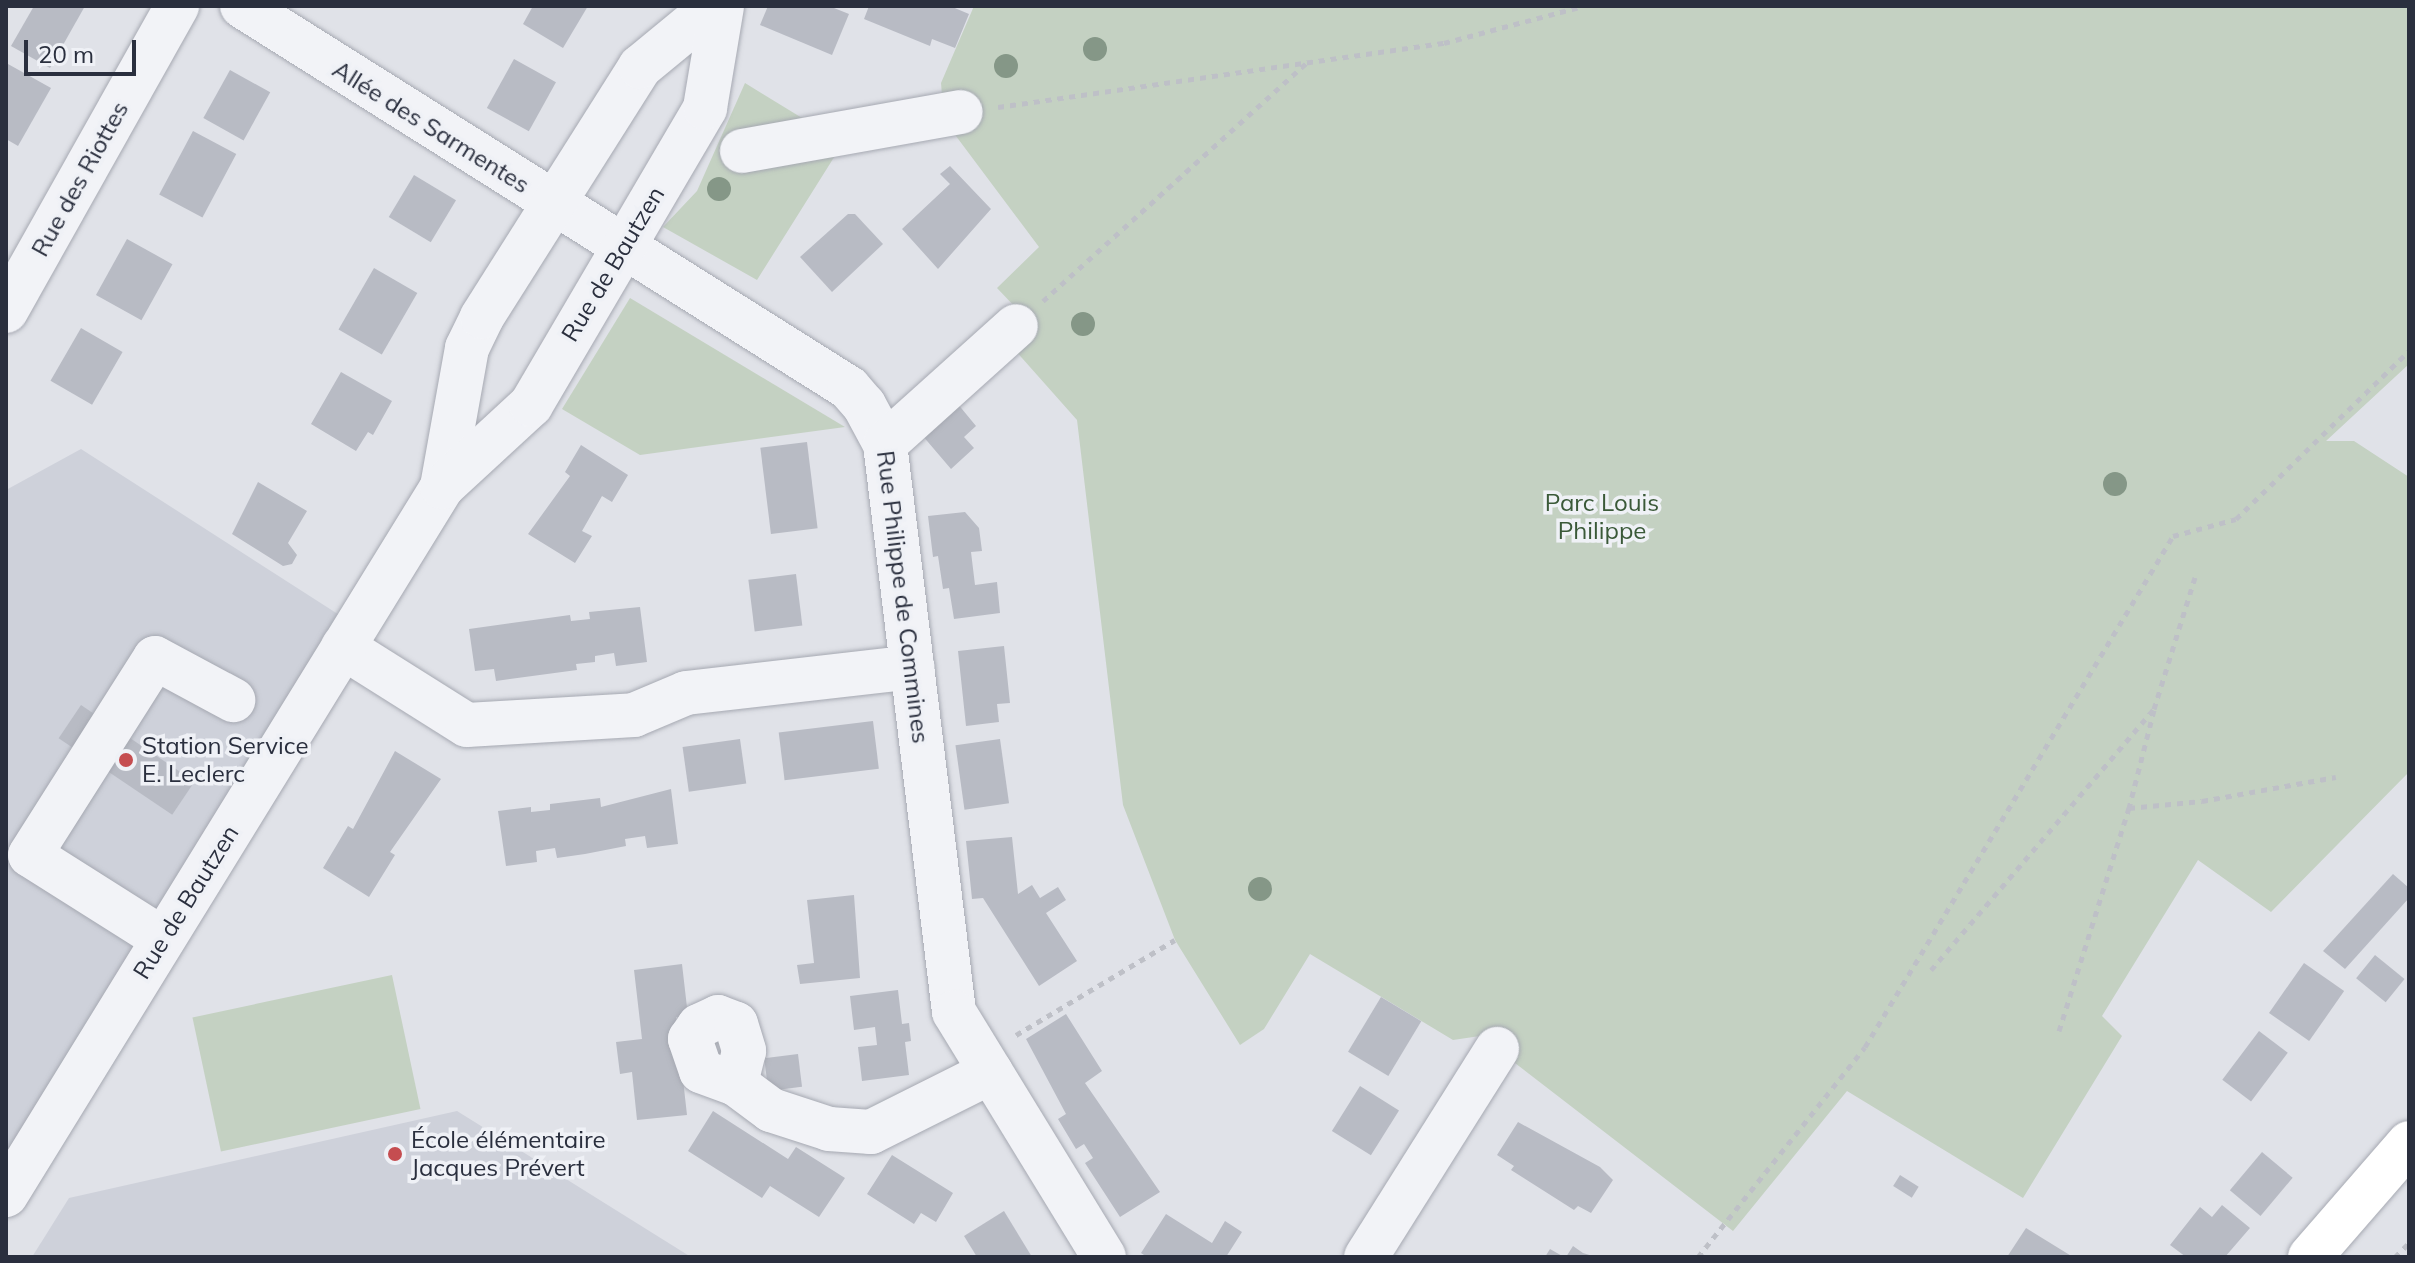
<!DOCTYPE html>
<meta charset="utf-8">
<style>
body{margin:0}
#map{position:relative;width:2415px;height:1263px;overflow:hidden;background:#e0e2e8;font-family:Mulish,sans-serif}
div>[style]{position:absolute}
[style*='--x']{left:calc(var(--x)*1px);top:calc(var(--y)*1px);width:calc(var(--w)*1px);rotate:calc(var(--a)*1deg)}
.built>*{inset:0;background:#ced1da}
.green>*{inset:0;background:#c4d1c2;transform-origin:0 0}
.building>*{inset:0;background:#b8bbc4;transform-origin:0 0}
.path>*{height:5px;margin-top:-2.5px;transform-origin:0;background:repeating-linear-gradient(90deg,#bec0c7 0 6px,transparent 0 12px)}
.roads{filter:drop-shadow(0 0 2px #a6a9b2) drop-shadow(0 0 2px #a6a9b2)}
.minor>*{height:44px;margin:-22px;padding:0 22px;transform-origin:22px;border-radius:22px;background:#f2f3f7}
.major>*{height:44px;margin:-22px;padding:0 22px;transform-origin:22px;border-radius:22px;background:#fff}
.trees>*{width:24px;height:24px;margin:-12px;border-radius:50%;background:#859787}
.dots>*{width:22px;height:22px;translate:-50% -50%;box-sizing:border-box;border:4px solid #eff1f6;border-radius:50%}
span{translate:-50% -50%;white-space:nowrap;text-align:center;line-height:1.15;-webkit-text-stroke:7px #eff1f6;paint-order:stroke}
.street-label{font-size:24px;color:#2a2f3e}
.park-label{font-size:24px;color:#3a5938}
.poi-label{font-size:24px;color:#2a2f3e}
.left{translate:0 -50%;text-align:left}
.frame{position:absolute;inset:0;border:8px solid #2a2f3e;pointer-events:none}
.scale{position:absolute;left:24px;top:40px;width:112px;height:36px;box-sizing:border-box;border:4px solid #2a2f3e;border-top:0;padding-left:10px;font-size:24px;line-height:28px;white-space:nowrap;color:#2a2f3e;-webkit-text-stroke:6px #eff1f6;paint-order:stroke}
</style>
<div id="map">
<div class="built">
<i style="clip-path:polygon(81px 449px,344px 618px,6px 1157px,6px 490px)"></i>
<i style="clip-path:polygon(457px 1111px,691px 1257px,32px 1257px,69px 1198px)"></i>
</div>
<div class="green">
<i style="clip-path:polygon(974px 6px,2409px 6px,2409px 364px,2326px 441px,2354px 441px,2409px 477px,2409px 772px,2271px 912px,2198px 860px,2102px 1016px,2122px 1036px,2023px 1198px,1847px 1091px,1733px 1231px,1480px 1036px,1453px 1040px,1310px 954px,1264px 1029px,1240px 1045px,1175px 940px,1123px 805px,1077px 420px,1015px 350px,1017px 309px,997px 288px,1039px 247px,944px 120px,941px 83px)"></i>
<i style="clip-path:polygon(745px 83px,843px 143px,757px 280px,663px 227px,697px 191px)"></i>
<i style="clip-path:polygon(630px 298px,845px 427px,640px 455px,562px 409px)"></i>
<i style="left:392px;top:975px;width:137px;height:204px;rotate:78deg"></i>
</div>
<div class="building">
<i style="clip-path:polygon(34px 6px,85px 6px,50px 68px,11px 46px)"></i>
<i style="clip-path:polygon(533px 6px,588px 6px,563px 48px,523px 24px)"></i>
<i style="clip-path:polygon(768px 6px,829px 6px,849px 14px,832px 55px,760px 25px)"></i>
<i style="clip-path:polygon(869px 6px,950px 6px,969px 14px,955px 48px,932px 39px,930px 46px,864px 19px)"></i>
<i style="left:514px;top:59px;width:48px;height:56px;rotate:29deg"></i>
<i style="clip-path:polygon(8px 64px,51px 88px,18px 146px,6px 139px)"></i>
<i style="left:230px;top:70px;width:46px;height:55px;rotate:29deg"></i>
<i style="left:193px;top:131px;width:49px;height:72px;rotate:28deg"></i>
<i style="clip-path:polygon(950px 166px,991px 209px,938px 269px,902px 229px,950px 184px,940px 174px)"></i>
<i style="left:414px;top:175px;width:49px;height:49px;rotate:31deg"></i>
<i style="clip-path:polygon(848px 214px,855px 214px,883px 244px,832px 292px,800px 257px)"></i>
<i style="left:127px;top:239px;width:52px;height:64px;rotate:29deg"></i>
<i style="left:374px;top:268px;width:50px;height:71px;rotate:30deg"></i>
<i style="left:81px;top:328px;width:48px;height:61px;rotate:30deg"></i>
<i style="clip-path:polygon(341px 372px,392px 401px,373px 435px,368px 432px,356px 451px,311px 424px)"></i>
<i style="clip-path:polygon(957px 403px,976px 426px,964px 437px,974px 448px,951px 469px,922px 435px)"></i>
<i style="left:807px;top:442px;width:87px;height:47px;rotate:83deg"></i>
<i style="clip-path:polygon(581px 445px,628px 475px,612px 502px,602px 496px,582px 531px,592px 536px,575px 563px,528px 534px,570px 476px,565px 472px)"></i>
<i style="clip-path:polygon(258px 482px,307px 511px,288px 543px,297px 555px,292px 564px,283px 566px,232px 534px)"></i>
<i style="clip-path:polygon(965px 512px,979px 528px,982px 551px,971px 552px,975px 585px,997px 582px,1000px 613px,954px 619px,949px 588px,943px 589px,938px 556px,933px 557px,928px 516px)"></i>
<i style="left:796px;top:574px;width:52px;height:48px;rotate:83deg"></i>
<i style="clip-path:polygon(640px 607px,647px 662px,616px 666px,614px 653px,595px 656px,595px 662px,576px 664px,577px 670px,496px 681px,494px 669px,475px 671px,469px 629px,570px 615px,571px 621px,590px 619px,589px 612px)"></i>
<i style="clip-path:polygon(1004px 646px,1010px 703px,997px 704px,999px 722px,966px 726px,958px 651px)"></i>
<i style="left:81px;top:705px;width:137px;height:40px;rotate:34deg"></i>
<i style="left:873px;top:721px;width:48px;height:95px;rotate:83deg"></i>
<i style="left:740px;top:739px;width:45px;height:58px;rotate:82deg"></i>
<i style="left:1000px;top:739px;width:65px;height:45px;rotate:82deg"></i>
<i style="clip-path:polygon(395px 751px,441px 779px,390px 852px,395px 855px,369px 897px,323px 868px,348px 826px,353px 829px)"></i>
<i style="clip-path:polygon(671px 789px,678px 844px,647px 848px,645px 836px,625px 839px,626px 846px,585px 854px,557px 858px,555px 848px,536px 851px,537px 862px,506px 866px,498px 811px,531px 807px,531px 812px,550px 810px,550px 804px,600px 798px,601px 807px)"></i>
<i style="clip-path:polygon(1012px 837px,1018px 894px,1032px 885px,1040px 898px,1058px 887px,1066px 900px,1046px 913px,1077px 961px,1039px 986px,983px 898px,972px 899px,966px 841px)"></i>
<i style="clip-path:polygon(2393px 874px,2409px 888px,2409px 898px,2345px 969px,2323px 951px)"></i>
<i style="clip-path:polygon(854px 895px,860px 978px,800px 984px,797px 965px,814px 963px,807px 900px)"></i>
<i style="left:2375px;top:955px;width:38px;height:30px;rotate:39deg"></i>
<i style="left:2304px;top:963px;width:49px;height:61px;rotate:35deg"></i>
<i style="clip-path:polygon(682px 964px,688px 1016px,676px 1017px,687px 1115px,637px 1120px,632px 1072px,620px 1074px,616px 1042px,642px 1039px,634px 970px)"></i>
<i style="clip-path:polygon(898px 990px,902px 1024px,909px 1023px,911px 1041px,905px 1042px,909px 1075px,862px 1081px,858px 1047px,877px 1045px,875px 1027px,854px 1030px,850px 996px)"></i>
<i style="left:1381px;top:997px;width:47px;height:64px;rotate:31deg"></i>
<i style="clip-path:polygon(1066px 1014px,1102px 1071px,1085px 1083px,1160px 1192px,1120px 1217px,1085px 1163px,1093px 1158px,1084px 1144px,1076px 1149px,1058px 1119px,1066px 1114px,1026px 1039px)"></i>
<i style="left:2259px;top:1031px;width:36px;height:61px;rotate:37deg"></i>
<i style="left:798px;top:1054px;width:33px;height:34px;rotate:83deg"></i>
<i style="left:1360px;top:1086px;width:46px;height:53px;rotate:32deg"></i>
<i style="clip-path:polygon(713px 1111px,788px 1159px,796px 1147px,845px 1178px,819px 1217px,770px 1186px,762px 1198px,688px 1151px)"></i>
<i style="clip-path:polygon(1518px 1122px,1600px 1167px,1613px 1180px,1591px 1213px,1578px 1206px,1574px 1210px,1511px 1170px,1514px 1166px,1497px 1155px)"></i>
<i style="left:2262px;top:1152px;width:40px;height:50px;rotate:40deg"></i>
<i style="clip-path:polygon(892px 1155px,953px 1193px,936px 1222px,921px 1213px,914px 1224px,867px 1194px)"></i>
<i style="left:1900px;top:1175px;width:22px;height:13px;rotate:32deg"></i>
<i style="clip-path:polygon(2222px 1205px,2250px 1228px,2225px 1257px,2186px 1257px,2170px 1245px,2200px 1207px,2212px 1217px)"></i>
<i style="clip-path:polygon(1004px 1211px,1032px 1257px,977px 1257px,964px 1236px)"></i>
<i style="clip-path:polygon(1166px 1214px,1212px 1243px,1225px 1221px,1242px 1232px,1226px 1257px,1147px 1257px,1141px 1253px)"></i>
<i style="clip-path:polygon(2026px 1228px,2073px 1257px,2007px 1257px)"></i>
<i style="clip-path:polygon(1573px 1246px,1583px 1253px,1596px 1257px,1566px 1257px)"></i>
<i style="clip-path:polygon(1550px 1249px,1564px 1257px,1545px 1257px)"></i>
</div>
<div class="path">
<i style="--x:998;--y:107;--w:451;--a:-8.2"></i>
<i style="--x:1444;--y:43;--w:144;--a:-14.9"></i>
<i style="--x:1043;--y:301;--w:358;--a:-42.1"></i>
<i style="--x:2154;--y:710;--w:101;--a:104.3"></i>
<i style="--x:2129;--y:808;--w:73;--a:-5.5"></i>
<i style="--x:2202;--y:801;--w:136;--a:-10.2"></i>
<i style="--x:1931;--y:970;--w:343;--a:-49.5"></i>
<i style="--x:2154;--y:709;--w:138;--a:-72.7"></i>
<i style="--x:2059;--y:1031;--w:234;--a:-72.6"></i>
<i style="--x:1016;--y:1035;--w:185;--a:-30.9"></i>
<i style="--x:1698;--y:1257;--w:268;--a:-51.5"></i>
<i style="--x:1865;--y:1047;--w:597;--a:-58.92"></i>
<i style="--x:2173;--y:536;--w:65;--a:-15.1"></i>
<i style="--x:2236;--y:519;--w:241;--a:-44.2"></i>
<i style="--x:2395;--y:1257;--w:20;--a:-45"></i>
</div>
<div class="roads">
<div class="minor">
<i style="--x:242;--y:6;--w:717;--a:32.18"></i>
<i style="--x:849;--y:388;--w:23;--a:49"></i>
<i style="--x:864;--y:405;--w:44;--a:61.7"></i>
<i style="--x:885;--y:444;--w:572;--a:83.07"></i>
<i style="--x:954;--y:1012;--w:287;--a:58.5"></i>
<i style="--x:742;--y:151;--w:222;--a:-10.1"></i>
<i style="--x:6;--y:311;--w:350;--a:-60.7"></i>
<i style="--x:885;--y:444;--w:176;--a:-42"></i>
<i style="--x:442;--y:487;--w:141;--a:-79.8"></i>
<i style="--x:467;--y:348;--w:34;--a:-64"></i>
<i style="--x:482;--y:317;--w:296;--a:-57.7"></i>
<i style="--x:640;--y:67;--w:96;--a:-39.5"></i>
<i style="--x:343;--y:647;--w:146;--a:32.2"></i>
<i style="--x:467;--y:725;--w:167;--a:-3.4"></i>
<i style="--x:634;--y:715;--w:56;--a:-22.9"></i>
<i style="--x:686;--y:693;--w:228;--a:-6.5"></i>
<i style="--x:163;--y:939;--w:157;--a:-147.7"></i>
<i style="--x:30;--y:855;--w:233;--a:-57.6"></i>
<i style="--x:155;--y:658;--w:89;--a:28.3"></i>
<i style="--x:736;--y:1084;--w:37;--a:-160"></i>
<i style="--x:701;--y:1071;--w:34;--a:-109"></i>
<i style="--x:690;--y:1039;--w:16;--a:-55"></i>
<i style="--x:699;--y:1026;--w:21;--a:-25"></i>
<i style="--x:718;--y:1017;--w:19;--a:21"></i>
<i style="--x:736;--y:1024;--w:28;--a:73"></i>
<i style="--x:744;--y:1051;--w:34;--a:104"></i>
<i style="--x:736;--y:1084;--w:44;--a:36.6"></i>
<i style="--x:771;--y:1110;--w:61;--a:18.1"></i>
<i style="--x:829;--y:1129;--w:42;--a:4.1"></i>
<i style="--x:871;--y:1132;--w:134;--a:-26.6"></i>
<i style="--x:6;--y:1195;--w:831;--a:-58.37"></i>
<i style="--x:442;--y:487;--w:121;--a:-42.7"></i>
<i style="--x:531;--y:405;--w:344;--a:-59.6"></i>
<i style="--x:705;--y:108;--w:103;--a:-80.5"></i>
<i style="--x:1366;--y:1257;--w:246;--a:-57.8"></i>
</div>
<div class="major">
<i style="--x:2310;--y:1257;--w:151;--a:-49"></i>
</div>
</div>
<div class="trees">
<i style="left:1095px;top:49px"></i>
<i style="left:1006px;top:66px"></i>
<i style="left:719px;top:189px"></i>
<i style="left:1083px;top:324px"></i>
<i style="left:2115px;top:484px"></i>
<i style="left:1260px;top:889px"></i>
</div>
<div class="dots">
<i style="left:126px;top:760px;background:#c54d50"></i>
<i style="left:395px;top:1154px;background:#c54d50"></i>
</div>
<div class="street-label">
<span style="left:431px;top:127px;rotate:32deg">Allée des Sarmentes</span>
<span style="left:80px;top:179px;rotate:-61deg">Rue des Riottes</span>
<span style="left:613px;top:264px;rotate:-59deg">Rue de Bautzen</span>
<span style="left:903px;top:597px;rotate:83deg">Rue Philippe de Commines</span>
<span style="left:186px;top:902px;rotate:-58deg">Rue de Bautzen</span>
</div>
<div class="park-label">
<span style="left:1602px;top:517px">Parc Louis<br>Philippe</span>
</div>
<div class="poi-label">
<span class="left" style="left:142px;top:760px">Station Service<br>E. Leclerc</span>
<span class="left" style="left:411px;top:1154px">École élémentaire<br>Jacques Prévert</span>
</div>
<div class="frame"></div>
<div class="scale">20 m</div>
</div>
